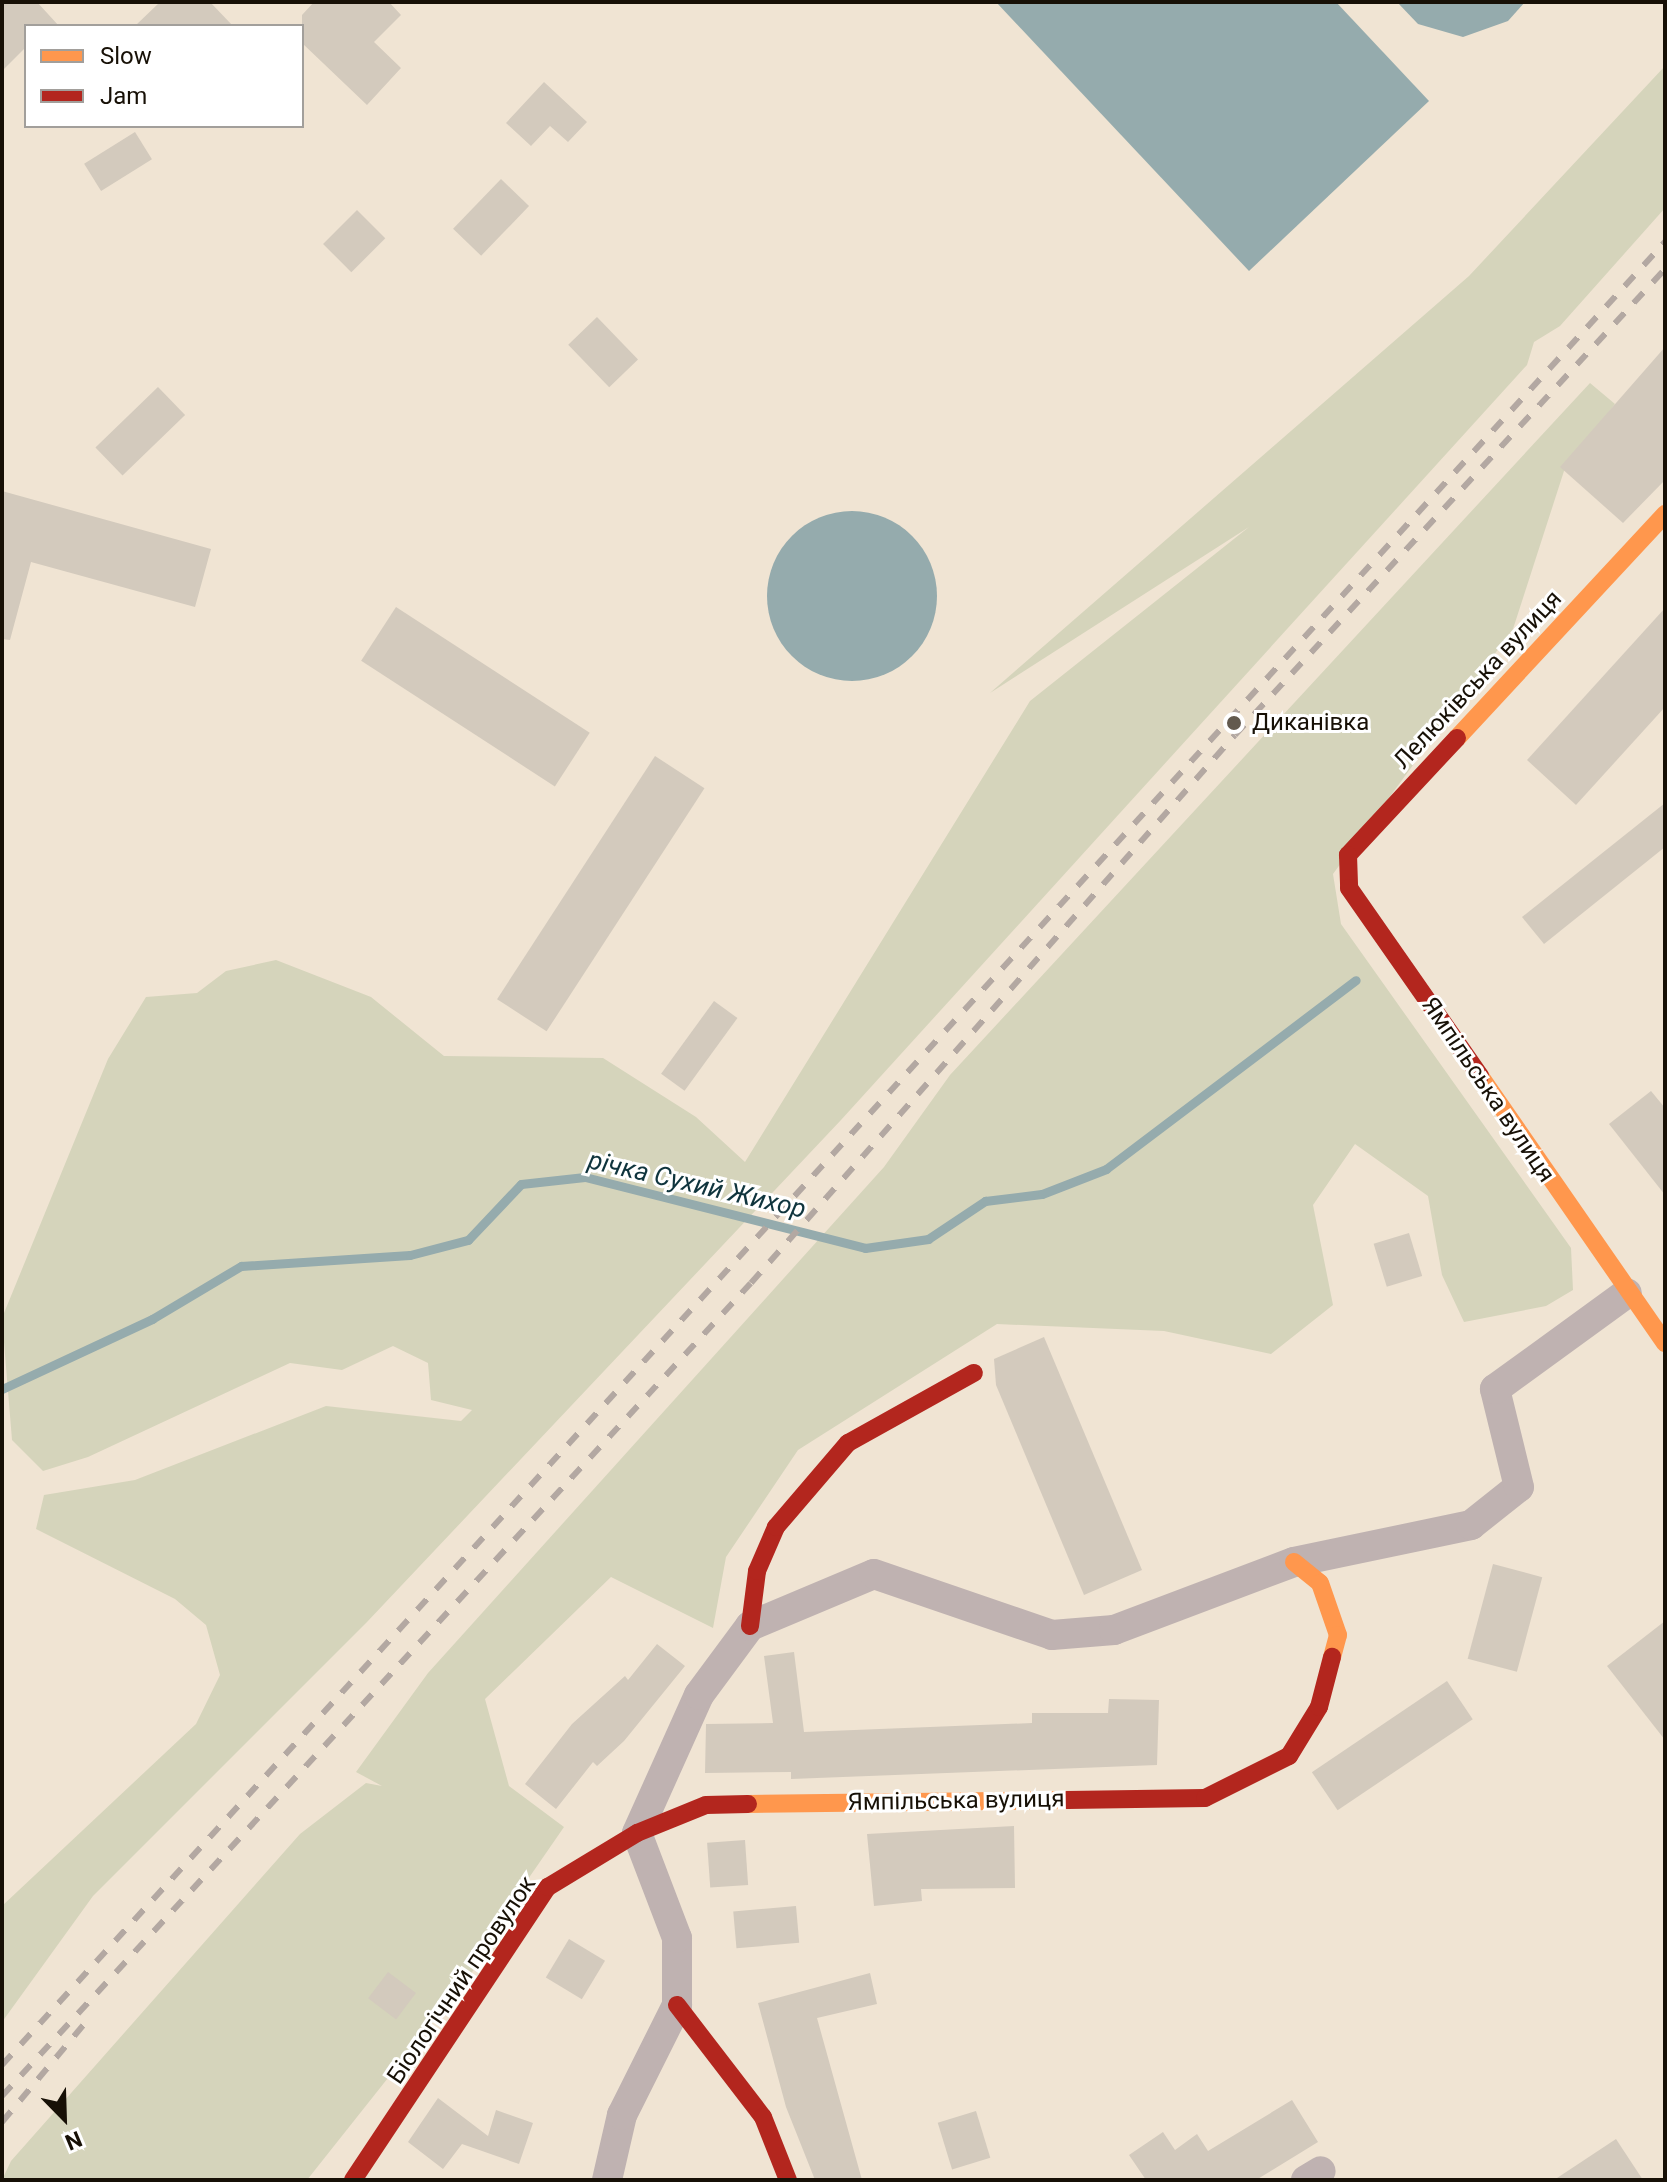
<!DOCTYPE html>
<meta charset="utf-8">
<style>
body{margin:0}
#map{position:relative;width:1667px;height:2182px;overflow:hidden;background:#f0e4d3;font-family:Roboto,sans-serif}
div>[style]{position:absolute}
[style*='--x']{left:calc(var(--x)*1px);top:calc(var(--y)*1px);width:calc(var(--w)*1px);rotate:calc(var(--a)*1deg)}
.green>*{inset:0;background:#d5d4bb}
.water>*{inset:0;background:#95abad}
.round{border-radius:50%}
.stream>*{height:9px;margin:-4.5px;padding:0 4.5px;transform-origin:4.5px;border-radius:4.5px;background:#95abad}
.building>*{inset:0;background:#d3cabd;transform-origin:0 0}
.street>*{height:30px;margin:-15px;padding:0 15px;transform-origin:15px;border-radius:15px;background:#bfb2b1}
.slow>*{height:18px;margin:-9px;padding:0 9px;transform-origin:9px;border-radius:9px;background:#ff974d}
.jam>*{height:18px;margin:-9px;padding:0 9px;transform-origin:9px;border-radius:9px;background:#b3261e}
.rail>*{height:6px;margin-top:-3px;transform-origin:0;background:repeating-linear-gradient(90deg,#b3a8a2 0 14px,transparent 0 28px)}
.dots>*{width:22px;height:22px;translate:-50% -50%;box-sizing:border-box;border:4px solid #fff;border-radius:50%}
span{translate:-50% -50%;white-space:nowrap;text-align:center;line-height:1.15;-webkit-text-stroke:6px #fff;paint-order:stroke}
.street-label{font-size:24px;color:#171006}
.poi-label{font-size:24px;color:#171006}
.left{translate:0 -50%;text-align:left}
.water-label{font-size:26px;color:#0f343d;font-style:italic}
.frame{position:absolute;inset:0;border:4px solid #171006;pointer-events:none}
.legend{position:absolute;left:24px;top:24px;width:280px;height:104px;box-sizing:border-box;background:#fff;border:2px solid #a29f9b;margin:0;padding:10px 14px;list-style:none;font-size:24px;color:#171006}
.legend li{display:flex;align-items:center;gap:16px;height:40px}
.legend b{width:40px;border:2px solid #a29f9b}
.north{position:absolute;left:24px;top:2078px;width:80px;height:80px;-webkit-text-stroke:6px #fff;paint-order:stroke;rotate:157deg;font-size:22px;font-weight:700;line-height:32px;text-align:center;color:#171006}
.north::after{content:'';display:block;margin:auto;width:28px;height:36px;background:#171006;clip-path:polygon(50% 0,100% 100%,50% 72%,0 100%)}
</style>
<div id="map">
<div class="green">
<i style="clip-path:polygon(1665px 66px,1665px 208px,1560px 326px,1534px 342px,1527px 365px,841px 1120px,367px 1622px,93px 1896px,2px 2022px,2px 1906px,196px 1724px,220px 1675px,206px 1625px,175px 1599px,36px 1529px,44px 1495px,135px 1480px,326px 1406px,461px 1421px,472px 1410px,431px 1400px,428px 1363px,393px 1346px,342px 1370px,290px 1363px,88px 1457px,43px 1471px,12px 1440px,2px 1318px,108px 1059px,146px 997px,197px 993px,226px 971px,276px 960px,371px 997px,444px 1056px,603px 1058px,696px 1117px,745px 1162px,1030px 701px,1249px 527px,990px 693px,1469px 276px)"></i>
<i style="clip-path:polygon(1590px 383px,1615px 404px,1564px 471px,1513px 629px,1333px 874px,1341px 924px,1571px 1248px,1573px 1290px,1546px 1306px,1464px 1322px,1442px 1275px,1428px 1196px,1355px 1144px,1313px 1205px,1333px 1305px,1271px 1354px,1164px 1331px,997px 1324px,798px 1450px,726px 1557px,713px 1628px,611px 1577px,485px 1699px,509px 1786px,564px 1827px,517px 1895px,480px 1962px,307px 2180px,2px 2180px,11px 2161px,300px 1834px,366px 1783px,382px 1786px,356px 1772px,428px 1673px,884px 1167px,950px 1075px)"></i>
</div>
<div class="water">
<i style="clip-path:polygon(996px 2px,1336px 2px,1429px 101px,1249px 271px)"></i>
<i style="clip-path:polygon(1397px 2px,1525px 2px,1508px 21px,1463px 37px,1418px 24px)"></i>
<i class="round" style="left:767px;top:511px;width:170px;height:170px"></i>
</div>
<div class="stream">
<i style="--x:2;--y:1389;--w:166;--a:-25"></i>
<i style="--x:152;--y:1319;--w:104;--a:-30.8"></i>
<i style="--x:241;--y:1266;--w:169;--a:-3.7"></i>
<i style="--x:410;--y:1255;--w:60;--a:-14.5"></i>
<i style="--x:468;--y:1240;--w:77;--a:-46.6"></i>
<i style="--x:521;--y:1184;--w:64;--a:-6.2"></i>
<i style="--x:585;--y:1177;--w:289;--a:14.2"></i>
<i style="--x:865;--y:1248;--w:64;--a:-8.1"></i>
<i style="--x:928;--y:1239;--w:69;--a:-33.7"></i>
<i style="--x:985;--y:1201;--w:57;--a:-7"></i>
<i style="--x:1042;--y:1194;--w:69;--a:-21.3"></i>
<i style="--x:1106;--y:1169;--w:313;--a:-37.1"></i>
</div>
<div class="building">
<i style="clip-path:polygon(2px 2px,37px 2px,59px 26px,26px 26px,26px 47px,2px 71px)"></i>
<i style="clip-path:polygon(160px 2px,210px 2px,233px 26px,135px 26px)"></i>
<i style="clip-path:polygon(314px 2px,389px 2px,401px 15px,374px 42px,401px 68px,367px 105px,302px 43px,302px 15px)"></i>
<i style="clip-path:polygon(544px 82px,587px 122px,568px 142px,550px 126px,531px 146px,506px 123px)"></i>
<i style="left:135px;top:132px;width:32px;height:60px;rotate:58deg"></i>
<i style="left:501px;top:179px;width:39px;height:69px;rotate:44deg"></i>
<i style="left:357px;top:210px;width:40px;height:48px;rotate:45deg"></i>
<i style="left:597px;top:317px;width:59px;height:40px;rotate:46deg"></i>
<i style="clip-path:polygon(1665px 347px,1665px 480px,1623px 523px,1560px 467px)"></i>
<i style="left:158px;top:387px;width:39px;height:87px;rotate:46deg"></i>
<i style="clip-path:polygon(2px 491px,211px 549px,195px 607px,31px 562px,10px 640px,2px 639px)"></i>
<i style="left:396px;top:607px;width:231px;height:64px;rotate:33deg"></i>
<i style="clip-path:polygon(1665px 608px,1665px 707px,1576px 805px,1527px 760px)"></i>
<i style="left:655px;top:756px;width:59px;height:290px;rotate:33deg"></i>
<i style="clip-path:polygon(1665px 803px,1665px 847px,1544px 944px,1522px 917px)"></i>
<i style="left:714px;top:1001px;width:29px;height:90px;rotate:36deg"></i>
<i style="clip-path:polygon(1651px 1091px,1665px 1108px,1665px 1195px,1609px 1124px)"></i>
<i style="left:1409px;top:1233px;width:45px;height:37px;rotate:73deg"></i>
<i style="clip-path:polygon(1044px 1337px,1142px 1570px,1084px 1595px,996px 1385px,994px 1359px)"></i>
<i style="left:1493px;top:1564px;width:51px;height:98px;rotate:15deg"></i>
<i style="clip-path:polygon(1665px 1621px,1665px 1740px,1607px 1666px)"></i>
<i style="clip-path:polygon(657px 1644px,685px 1666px,624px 1741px,597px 1766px,593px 1762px,556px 1809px,525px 1784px,572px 1724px,625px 1676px,628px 1680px)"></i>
<i style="clip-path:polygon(794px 1652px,804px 1732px,1032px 1723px,1032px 1713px,1108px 1713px,1109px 1699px,1159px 1700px,1157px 1765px,791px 1779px,791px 1772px,705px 1773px,706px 1724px,773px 1723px,764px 1656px)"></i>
<i style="left:1447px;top:1681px;width:46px;height:163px;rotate:56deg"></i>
<i style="clip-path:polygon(1014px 1826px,1015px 1888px,921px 1889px,922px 1901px,874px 1906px,867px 1834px)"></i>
<i style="left:745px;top:1840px;width:45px;height:38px;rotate:86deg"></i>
<i style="left:796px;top:1906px;width:37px;height:63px;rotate:85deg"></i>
<i style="left:569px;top:1939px;width:42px;height:45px;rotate:31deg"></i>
<i style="left:388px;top:1972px;width:35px;height:33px;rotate:37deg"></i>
<i style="clip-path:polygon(870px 1973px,877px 2004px,817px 2018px,862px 2180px,815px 2180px,786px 2107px,758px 2003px)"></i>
<i style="clip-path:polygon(438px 2098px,488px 2136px,496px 2110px,533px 2123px,519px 2164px,462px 2144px,443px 2169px,408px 2142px)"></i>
<i style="clip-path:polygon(1292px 2100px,1318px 2142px,1256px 2180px,1146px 2180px,1129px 2155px,1163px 2132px,1175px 2150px,1197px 2134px,1208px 2151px)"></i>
<i style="left:976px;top:2111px;width:49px;height:40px;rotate:73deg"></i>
<i style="clip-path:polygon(1616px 2139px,1643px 2180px,1554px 2180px)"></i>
</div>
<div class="street">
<i style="--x:607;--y:2180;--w:67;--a:-77"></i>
<i style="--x:622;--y:2115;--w:123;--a:-63.4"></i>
<i style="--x:677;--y:2005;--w:67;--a:-90"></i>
<i style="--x:677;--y:1938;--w:112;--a:-110.9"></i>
<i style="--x:637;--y:1833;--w:151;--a:-65.8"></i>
<i style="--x:699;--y:1695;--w:86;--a:-53.5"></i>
<i style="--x:750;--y:1626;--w:134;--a:-22.8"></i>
<i style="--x:874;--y:1574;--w:188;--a:18.9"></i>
<i style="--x:1052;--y:1635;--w:62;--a:-4.6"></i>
<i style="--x:1114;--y:1630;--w:192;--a:-20.7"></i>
<i style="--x:1294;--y:1562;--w:181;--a:-11.8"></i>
<i style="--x:1471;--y:1525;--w:61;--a:-38.4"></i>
<i style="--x:1519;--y:1487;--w:101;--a:-103.8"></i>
<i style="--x:1495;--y:1389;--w:163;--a:-36"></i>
<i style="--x:1306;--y:2180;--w:17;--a:-31"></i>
</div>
<div class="slow">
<i style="--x:1457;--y:738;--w:306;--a:-47.1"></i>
<i style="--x:1480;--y:1076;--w:325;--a:55.3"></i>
<i style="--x:1294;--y:1562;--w:33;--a:39"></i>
<i style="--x:1320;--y:1583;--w:55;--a:70.9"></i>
<i style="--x:1338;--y:1635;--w:23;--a:105"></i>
<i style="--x:748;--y:1804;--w:319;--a:-0.7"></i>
</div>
<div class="jam">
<i style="--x:1457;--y:738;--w:160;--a:133"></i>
<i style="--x:1348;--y:855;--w:33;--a:88"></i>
<i style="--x:1349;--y:888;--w:229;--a:55.1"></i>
<i style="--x:750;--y:1626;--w:55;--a:-82.7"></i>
<i style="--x:757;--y:1571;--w:48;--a:-66.6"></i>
<i style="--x:776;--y:1527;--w:111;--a:-49.4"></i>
<i style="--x:848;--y:1443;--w:144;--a:-29.1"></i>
<i style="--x:1067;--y:1800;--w:138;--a:-0.8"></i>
<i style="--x:1205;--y:1798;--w:94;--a:-26.6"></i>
<i style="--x:1289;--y:1756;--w:57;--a:-58.5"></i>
<i style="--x:1319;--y:1707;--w:52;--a:-75.4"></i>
<i style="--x:677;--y:2005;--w:141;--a:52.5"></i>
<i style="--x:763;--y:2117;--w:68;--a:68.4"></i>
<i style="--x:353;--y:2180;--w:352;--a:-56.4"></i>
<i style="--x:548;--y:1887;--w:104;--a:-31.2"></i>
<i style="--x:637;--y:1833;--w:74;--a:-22.1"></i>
<i style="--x:706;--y:1805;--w:42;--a:-1.4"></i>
</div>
<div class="rail">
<i style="--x:2;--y:2065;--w:2468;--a:-47.63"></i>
<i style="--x:2;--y:2096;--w:1105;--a:-47.35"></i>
<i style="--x:751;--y:1283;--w:731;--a:-48.55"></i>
<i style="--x:1235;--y:735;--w:634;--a:-47.3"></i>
<i style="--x:2;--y:2122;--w:129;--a:-50"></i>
</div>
<div class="dots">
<i style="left:1234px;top:723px;background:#635a4e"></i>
</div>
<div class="street-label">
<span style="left:1478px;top:680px;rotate:-47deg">Лелюківська вулиця</span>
<span style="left:1488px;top:1090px;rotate:56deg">Ямпільська вулиця</span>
<span style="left:956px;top:1801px;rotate:-1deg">Ямпільська вулиця</span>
<span style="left:462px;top:1980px;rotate:-56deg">Біологічний провулок</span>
</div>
<div class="poi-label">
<span class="left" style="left:1252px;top:723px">Диканівка</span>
</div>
<div class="water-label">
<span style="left:697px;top:1185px;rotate:13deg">річка Сухий Жихор</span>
</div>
<div class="frame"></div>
<ul class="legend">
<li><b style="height:10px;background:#ff974d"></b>Slow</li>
<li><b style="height:10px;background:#b3261e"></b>Jam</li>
</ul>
<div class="north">N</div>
</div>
